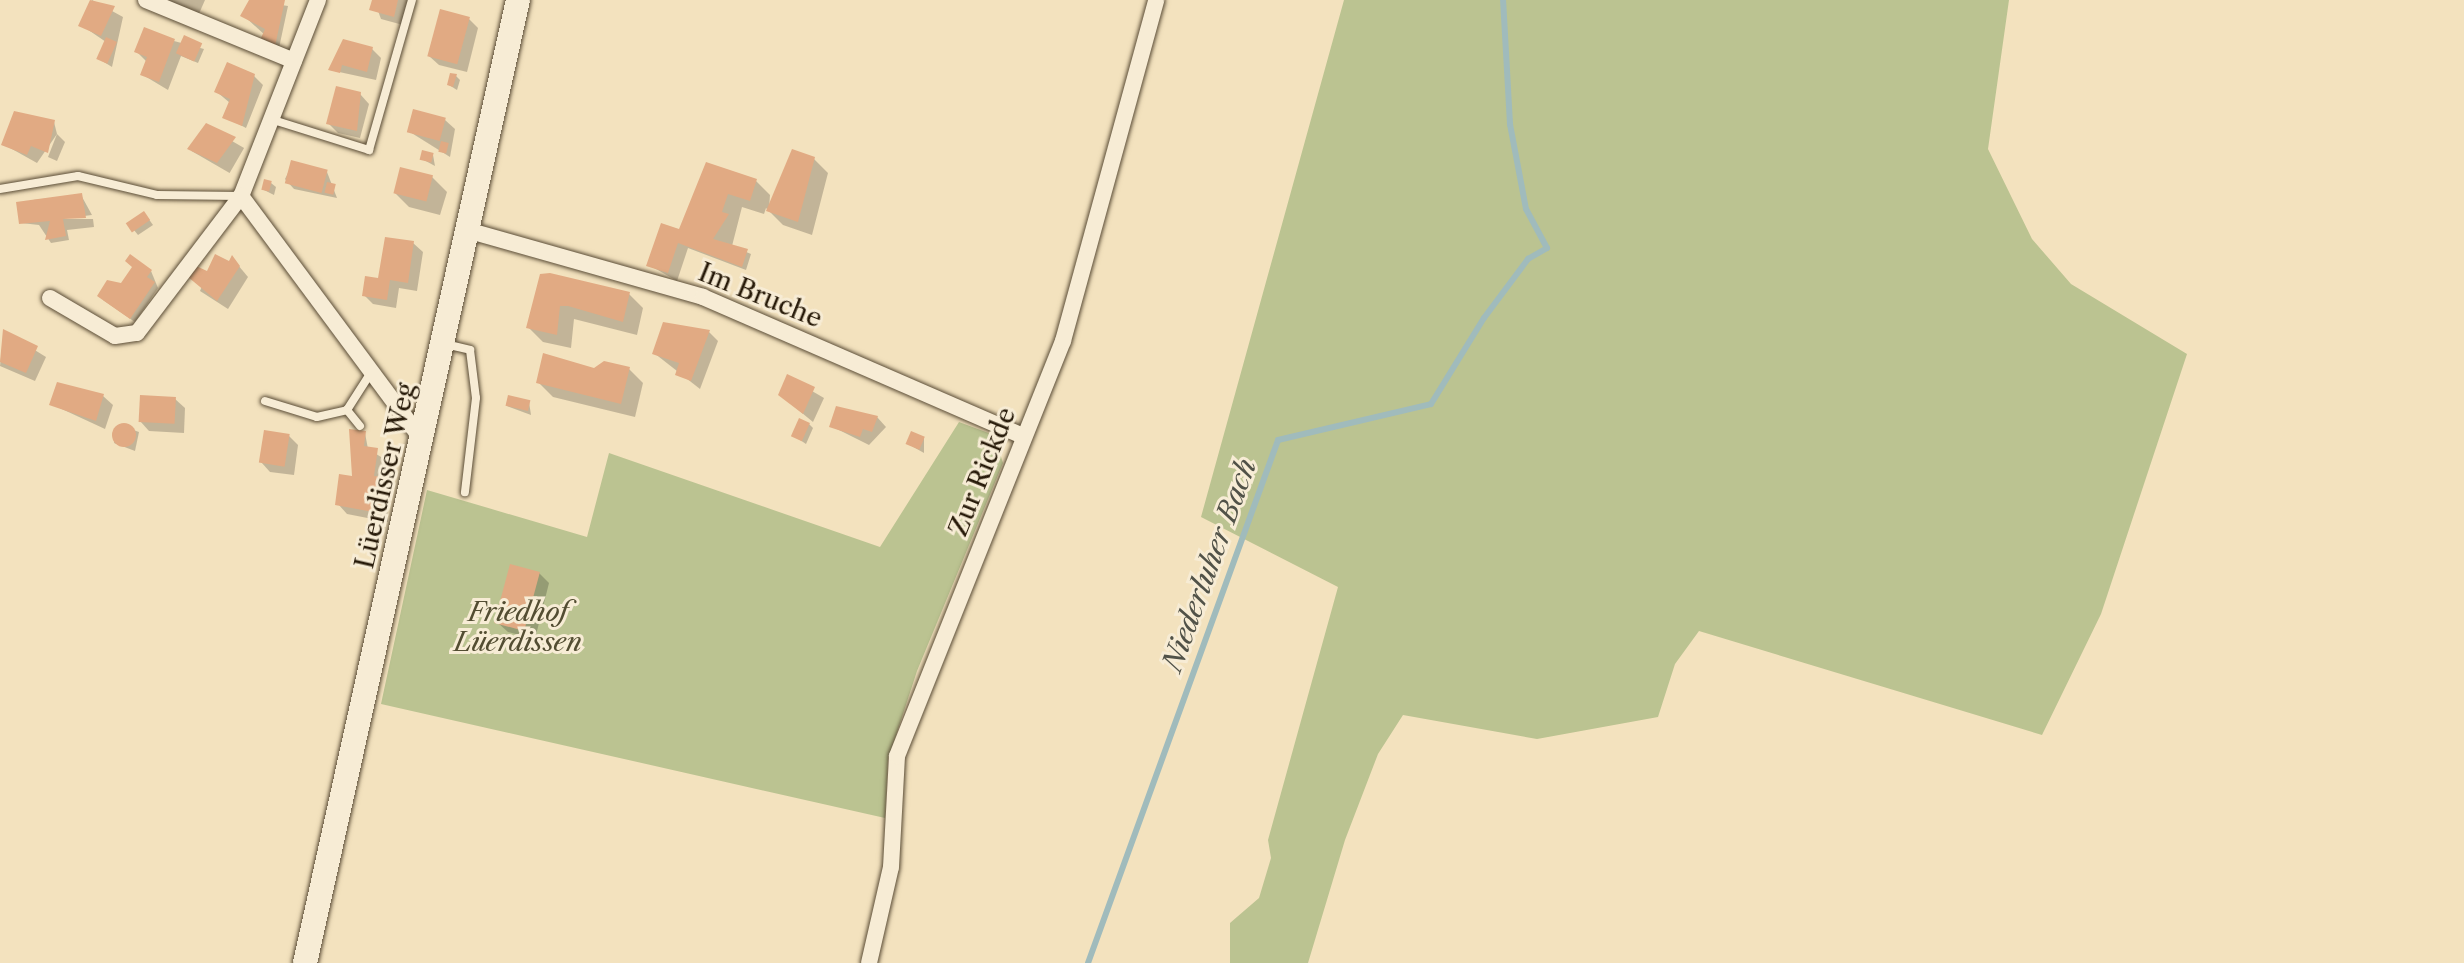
<!DOCTYPE html>
<meta charset="utf-8">
<style>
body{margin:0}
#map{position:relative;width:2464px;height:963px;overflow:hidden;background:#f3e2be;font-family:"Libre Caslon Text",serif}
div>[style]{position:absolute}
[style*='--x']{left:calc(var(--x)*1px);top:calc(var(--y)*1px);width:calc(var(--w)*1px);rotate:calc(var(--a)*1deg)}
.green>*{inset:0;background:#bbc391}
.shadow>*{inset:0;background:#0003;transform-origin:0 0}
.stream>*{height:6px;margin:-3px;padding:0 3px;transform-origin:3px;border-radius:3px;background:#a0bbbc}
.building>*{inset:0;background:#e1aa83;transform-origin:0 0}
.round{border-radius:50%}
.roads{filter:drop-shadow(0 0 2px #5a4c36) drop-shadow(0 0 2px #5a4c36)}
.lane>*{height:8px;margin:-4px;padding:0 4px;transform-origin:4px;border-radius:4px;background:#f7ecd5}
.street>*{height:16px;margin:-8px;padding:0 8px;transform-origin:8px;border-radius:8px;background:#f7ecd5}
.secondary>*{height:24px;margin:-12px;padding:0 12px;transform-origin:12px;border-radius:12px;background:#f7ecd5}
span{translate:-50% -50%;white-space:nowrap;text-align:center;line-height:1.15;-webkit-text-stroke:6px #f7ecd5;paint-order:stroke}
.street-label{font-size:26px;color:#271a09}
.park-label{font-size:26px;color:#534d32;font-style:italic}
.water-label{font-size:28px;color:#515248;font-style:italic}
</style>
<div id="map">
<div class="green">
<i style="clip-path:polygon(1344px 0,2009px 0,1988px 149px,2032px 239px,2071px 284px,2187px 354px,2101px 614px,2042px 735px,1699px 631px,1675px 664px,1658px 717px,1537px 739px,1403px 715px,1378px 754px,1345px 840px,1308px 963px,1230px 963px,1230px 923px,1259px 898px,1271px 858px,1268px 840px,1338px 587px,1201px 517px)"></i>
<i style="clip-path:polygon(959px 422px,994px 435px,1003px 463px,917px 671px,888px 760px,885px 818px,381px 704px,427px 490px,587px 537px,609px 453px,880px 547px)"></i>
</div>
<div class="shadow">
<i style="clip-path:polygon(92px 0,123px 17px,112px 67px,99px 59px,106px 42px,81px 25px)"></i>
<i style="clip-path:polygon(160px 0,205px 0,198px 16px)"></i>
<i style="clip-path:polygon(251px 0,288px 6px,279px 48px,243px 15px)"></i>
<i style="clip-path:polygon(374px 0,409px 0,403px 25px,381px 19px)"></i>
<i style="clip-path:polygon(469px 19px,478px 28px,467px 72px,439px 65px,429px 56px)"></i>
<i style="clip-path:polygon(174px 41px,204px 49px,198px 63px,181px 56px,168px 90px,143px 75px,147px 62px,137px 52px)"></i>
<i style="clip-path:polygon(372px 49px,381px 58px,376px 80px,330px 70px)"></i>
<i style="clip-path:polygon(254px 76px,263px 85px,246px 128px,225px 117px,230px 103px,217px 92px)"></i>
<i style="clip-path:polygon(456px 76px,460px 80px,457px 90px,449px 85px)"></i>
<i style="clip-path:polygon(360px 94px,369px 104px,360px 138px,338px 133px,328px 123px)"></i>
<i style="clip-path:polygon(445px 120px,455px 129px,450px 157px,410px 132px)"></i>
<i style="clip-path:polygon(54px 122px,57px 134px,37px 163px,3px 144px)"></i>
<i style="left:206px;top:126px;width:44px;height:29px;rotate:30deg"></i>
<i style="clip-path:polygon(57px 134px,65px 142px,57px 161px,48px 157px)"></i>
<i style="clip-path:polygon(433px 155px,435px 166px,422px 159px)"></i>
<i style="clip-path:polygon(814px 159px,828px 173px,812px 235px,783px 225px,766px 208px,764px 214px,742px 207px,732px 246px,751px 254px,746px 270px,688px 248px,677px 281px,649px 265px,686px 234px,708px 165px,756px 181px,770px 195px,769px 209px)"></i>
<i style="clip-path:polygon(293px 163px,327px 172px,337px 198px,294px 189px,285px 179px)"></i>
<i style="clip-path:polygon(432px 177px,447px 192px,440px 215px,409px 207px,394px 192px)"></i>
<i style="clip-path:polygon(271px 183px,276px 187px,274px 195px,264px 190px)"></i>
<i style="clip-path:polygon(81px 195px,92px 215px,60px 219px,93px 219px,94px 227px,67px 230px,69px 240px,51px 243px,39px 225px,21px 223px,33px 200px)"></i>
<i style="clip-path:polygon(148px 218px,153px 225px,138px 235px,129px 224px)"></i>
<i style="clip-path:polygon(413px 243px,423px 252px,417px 291px,399px 288px,396px 308px,373px 304px,364px 295px)"></i>
<i style="clip-path:polygon(233px 259px,248px 277px,228px 309px,200px 291px,207px 274px)"></i>
<i style="clip-path:polygon(151px 271px,158px 288px,135px 322px,103px 300px)"></i>
<i style="clip-path:polygon(542px 276px,629px 294px,643px 308px,637px 335px,574px 319px,571px 348px,543px 342px,528px 327px)"></i>
<i style="clip-path:polygon(4px 331px,46px 357px,35px 381px,0 366px)"></i>
<i style="clip-path:polygon(709px 332px,718px 341px,700px 389px,654px 353px)"></i>
<i style="clip-path:polygon(629px 369px,643px 383px,635px 417px,553px 397px,538px 382px)"></i>
<i style="clip-path:polygon(788px 377px,824px 398px,813px 422px,780px 395px)"></i>
<i style="clip-path:polygon(103px 396px,113px 405px,105px 429px,51px 404px)"></i>
<i style="clip-path:polygon(175px 399px,185px 408px,184px 433px,149px 431px,140px 421px)"></i>
<i style="clip-path:polygon(529px 402px,531px 415px,507px 406px)"></i>
<i style="clip-path:polygon(877px 417px,886px 427px,869px 445px,831px 426px)"></i>
<i style="clip-path:polygon(809px 424px,813px 428px,806px 444px,794px 436px)"></i>
<i style="clip-path:polygon(119px 425px,139px 432px,135px 451px,114px 443px)"></i>
<i style="clip-path:polygon(351px 431px,365px 433px,368px 449px,386px 460px,388px 522px,347px 514px,338px 504px,353px 478px)"></i>
<i style="clip-path:polygon(289px 436px,298px 445px,294px 475px,270px 472px,261px 462px)"></i>
<i style="clip-path:polygon(924px 438px,924px 453px,908px 444px)"></i>
<i style="clip-path:polygon(539px 573px,549px 583px,535px 639px,508px 632px,498px 623px)"></i>
</div>
<div class="stream">
<i style="--x:1088;--y:963;--w:556;--a:-70.03"></i>
<i style="--x:1278;--y:440;--w:157;--a:-13.2"></i>
<i style="--x:1431;--y:404;--w:101;--a:-58.4"></i>
<i style="--x:1484;--y:318;--w:74;--a:-53.3"></i>
<i style="--x:1528;--y:259;--w:22;--a:-30"></i>
<i style="--x:1547;--y:248;--w:44;--a:-118.3"></i>
<i style="--x:1526;--y:209;--w:86;--a:-100.7"></i>
<i style="--x:1510;--y:124;--w:124;--a:-93.2"></i>
</div>
<div class="building">
<i style="clip-path:polygon(90px 0,115px 6px,101px 36px,78px 26px)"></i>
<i style="clip-path:polygon(249px 0,285px 0,275px 46px,261px 38px,265px 29px,240px 16px)"></i>
<i style="clip-path:polygon(372px 0,398px 0,394px 17px,369px 10px)"></i>
<i style="left:440px;top:9px;width:31px;height:49px;rotate:15deg"></i>
<i style="clip-path:polygon(144px 27px,175px 39px,159px 82px,140px 75px,147px 57px,134px 52px)"></i>
<i style="left:184px;top:35px;width:20px;height:20px;rotate:24deg"></i>
<i style="left:106px;top:37px;width:12px;height:24px;rotate:24deg"></i>
<i style="clip-path:polygon(343px 39px,373px 47px,367px 72px,342px 65px,340px 73px,328px 70px)"></i>
<i style="clip-path:polygon(227px 62px,255px 74px,242px 126px,222px 118px,230px 99px,214px 92px)"></i>
<i style="clip-path:polygon(450px 73px,457px 74px,453px 87px,447px 85px)"></i>
<i style="clip-path:polygon(336px 86px,361px 92px,357px 131px,326px 124px)"></i>
<i style="left:413px;top:109px;width:34px;height:24px;rotate:15deg"></i>
<i style="clip-path:polygon(14px 111px,55px 120px,48px 153px,31px 146px,27px 155px,1px 145px)"></i>
<i style="clip-path:polygon(206px 123px,236px 137px,217px 163px,187px 149px)"></i>
<i style="left:441px;top:141px;width:8px;height:11px;rotate:14deg"></i>
<i style="clip-path:polygon(792px 149px,815px 157px,798px 222px,766px 211px)"></i>
<i style="left:422px;top:150px;width:12px;height:10px;rotate:14deg"></i>
<i style="left:291px;top:160px;width:38px;height:24px;rotate:15deg"></i>
<i style="clip-path:polygon(706px 162px,757px 179px,750px 201px,728px 194px,722px 212px,729px 214px,713px 239px,748px 249px,742px 267px,678px 243px,668px 273px,646px 266px,661px 223px,679px 229px)"></i>
<i style="left:400px;top:167px;width:34px;height:27px;rotate:14deg"></i>
<i style="left:264px;top:179px;width:8px;height:11px;rotate:14deg"></i>
<i style="left:327px;top:182px;width:9px;height:11px;rotate:13deg"></i>
<i style="clip-path:polygon(82px 193px,86px 218px,63px 219px,66px 236px,45px 240px,50px 221px,19px 224px,16px 202px)"></i>
<i style="left:144px;top:211px;width:11px;height:22px;rotate:56deg"></i>
<i style="clip-path:polygon(385px 237px,414px 241px,408px 283px,390px 280px,387px 300px,362px 296px,365px 276px,378px 278px)"></i>
<i style="clip-path:polygon(130px 254px,152px 270px,147px 277px,155px 282px,130px 319px,97px 296px,107px 280px,121px 283px,132px 267px,125px 261px)"></i>
<i style="clip-path:polygon(215px 254px,229px 261px,232px 255px,240px 266px,217px 301px,188px 277px,194px 265px,207px 271px)"></i>
<i style="clip-path:polygon(550px 273px,630px 292px,623px 322px,568px 306px,560px 306px,557px 335px,526px 328px,540px 274px)"></i>
<i style="clip-path:polygon(663px 322px,710px 330px,691px 381px,675px 375px,679px 363px,652px 354px)"></i>
<i style="clip-path:polygon(3px 329px,38px 346px,26px 373px,0 362px)"></i>
<i style="clip-path:polygon(543px 353px,594px 368px,604px 361px,630px 367px,621px 404px,536px 383px)"></i>
<i style="clip-path:polygon(787px 374px,815px 387px,803px 414px,778px 395px)"></i>
<i style="clip-path:polygon(57px 382px,104px 394px,96px 421px,49px 405px)"></i>
<i style="left:140px;top:395px;width:36px;height:27px;rotate:3deg"></i>
<i style="left:508px;top:395px;width:23px;height:11px;rotate:13deg"></i>
<i style="clip-path:polygon(836px 406px,878px 416px,872px 432px,863px 429px,860px 437px,829px 427px)"></i>
<i style="left:799px;top:418px;width:12px;height:20px;rotate:24deg"></i>
<i class="round" style="left:112px;top:423px;width:24px;height:24px"></i>
<i style="clip-path:polygon(349px 429px,366px 431px,364px 446px,378px 448px,374px 476px,384px 477px,385px 486px,379px 513px,335px 505px,339px 474px,352px 476px)"></i>
<i style="left:264px;top:430px;width:26px;height:33px;rotate:9deg"></i>
<i style="left:911px;top:431px;width:15px;height:14px;rotate:23deg"></i>
<i style="left:510px;top:564px;width:31px;height:61px;rotate:15deg"></i>
</div>
<div class="roads">
<div class="lane">
<i style="--x:270;--y:119;--w:104;--a:17.4"></i>
<i style="--x:369;--y:150;--w:156;--a:-74"></i>
<i style="--x:0;--y:189;--w:79;--a:-9.5"></i>
<i style="--x:78;--y:176;--w:81;--a:13.5"></i>
<i style="--x:157;--y:195;--w:83;--a:0.7"></i>
<i style="--x:445;--y:344;--w:26;--a:13"></i>
<i style="--x:470;--y:350;--w:48;--a:82.9"></i>
<i style="--x:476;--y:398;--w:95;--a:96.7"></i>
<i style="--x:265;--y:401;--w:54;--a:17.1"></i>
<i style="--x:317;--y:417;--w:31;--a:-13"></i>
<i style="--x:360;--y:426;--w:21;--a:-129"></i>
<i style="--x:347;--y:410;--w:43;--a:-57.4"></i>
</div>
<div class="street">
<i style="--x:146;--y:0;--w:160;--a:22.4"></i>
<i style="--x:318;--y:0;--w:211;--a:111.4"></i>
<i style="--x:241;--y:196;--w:304;--a:53.4"></i>
<i style="--x:470;--y:231;--w:242;--a:15.8"></i>
<i style="--x:703;--y:297;--w:348;--a:23.5"></i>
<i style="--x:50;--y:298;--w:75;--a:30.3"></i>
<i style="--x:115;--y:336;--w:22;--a:-8"></i>
<i style="--x:137;--y:333;--w:172;--a:-52.8"></i>
<i style="--x:869;--y:963;--w:98;--a:-77.1"></i>
<i style="--x:891;--y:867;--w:111;--a:-86.9"></i>
<i style="--x:897;--y:756;--w:447;--a:-68.2"></i>
<i style="--x:1063;--y:341;--w:353;--a:-74.7"></i>
</div>
<div class="secondary">
<i style="--x:305;--y:963;--w:986;--a:-77.53"></i>
</div>
</div>
<div class="street-label">
<span style="left:760px;top:296px;rotate:22deg">Im Bruche</span>
<span style="left:983px;top:472px;rotate:-68deg">Zur Rickde</span>
<span style="left:386px;top:476px;rotate:-77deg">Lüerdisser Weg</span>
</div>
<div class="park-label">
<span style="left:518px;top:628px">Friedhof<br>Lüerdissen</span>
</div>
<div class="water-label">
<span style="left:1209px;top:565px;rotate:-70deg">Niederluher Bach</span>
</div>
</div>
